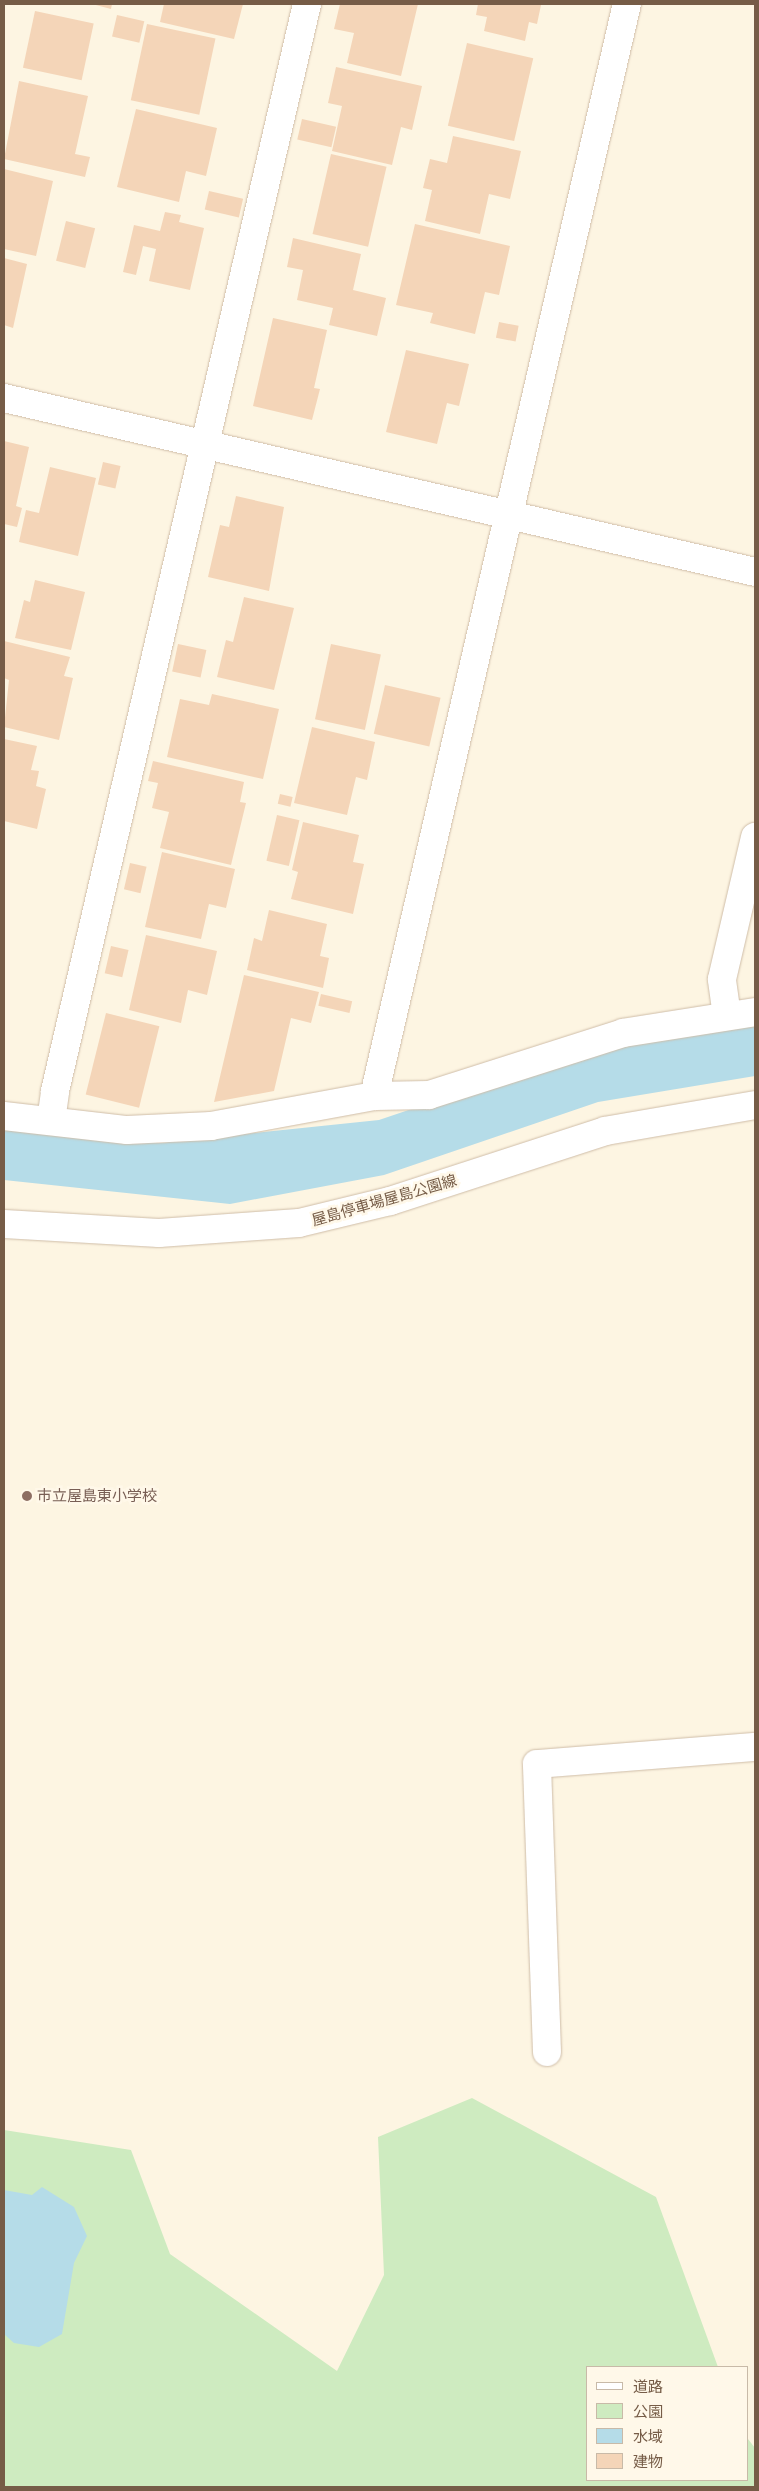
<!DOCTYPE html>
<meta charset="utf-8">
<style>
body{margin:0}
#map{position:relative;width:759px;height:2491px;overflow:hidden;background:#fdf5e2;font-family:"Golos Text","Noto Sans JP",sans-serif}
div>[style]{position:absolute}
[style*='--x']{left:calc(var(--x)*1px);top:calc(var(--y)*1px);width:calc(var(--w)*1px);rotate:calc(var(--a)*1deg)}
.green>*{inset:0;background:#ceebc0}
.water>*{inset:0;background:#b5dce8}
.building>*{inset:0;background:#f4d5b8;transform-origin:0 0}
.roads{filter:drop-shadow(0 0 1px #cfbda8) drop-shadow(0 0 1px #cfbda8)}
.street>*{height:28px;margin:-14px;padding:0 14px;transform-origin:14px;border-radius:14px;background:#fff}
.secondary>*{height:28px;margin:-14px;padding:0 14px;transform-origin:14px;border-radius:14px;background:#fff}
.dots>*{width:14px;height:14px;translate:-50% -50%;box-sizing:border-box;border:2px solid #fff8e9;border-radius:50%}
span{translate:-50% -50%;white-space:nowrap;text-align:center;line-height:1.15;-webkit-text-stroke:5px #fff8e9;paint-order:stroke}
.street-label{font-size:15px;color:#765c47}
.education-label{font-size:15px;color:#785e54}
.left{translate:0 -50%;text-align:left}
.frame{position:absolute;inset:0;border:5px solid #765c47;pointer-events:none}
.legend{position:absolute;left:586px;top:2366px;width:162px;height:115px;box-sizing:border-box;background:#fff8e9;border:1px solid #c8baa8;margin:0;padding:6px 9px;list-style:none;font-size:15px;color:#765c47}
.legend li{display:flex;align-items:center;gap:10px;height:25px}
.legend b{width:25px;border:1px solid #c8baa8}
</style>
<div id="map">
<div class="green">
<i style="clip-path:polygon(472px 2098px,656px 2197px,718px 2367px,588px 2367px,588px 2480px,748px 2480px,748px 2439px,755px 2448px,755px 2487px,4px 2487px,4px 2130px,131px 2150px,170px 2254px,337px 2371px,384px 2275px,378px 2137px)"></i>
</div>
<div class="water">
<i style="clip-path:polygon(755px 1021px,755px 1076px,598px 1102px,384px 1175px,230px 1204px,4px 1180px,4px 1128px,159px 1143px,379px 1120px,577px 1053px)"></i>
<i style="clip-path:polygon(42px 2187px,74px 2207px,87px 2236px,74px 2263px,62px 2334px,39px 2347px,14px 2343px,4px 2334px,4px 2190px,32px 2195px)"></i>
</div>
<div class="building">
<i style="clip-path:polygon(92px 4px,112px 4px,111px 9px)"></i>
<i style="clip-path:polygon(164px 4px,243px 4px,234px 39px,160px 22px)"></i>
<i style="clip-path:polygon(340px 4px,418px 4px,401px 76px,347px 63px,354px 33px,334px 29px)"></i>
<i style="clip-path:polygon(478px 4px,538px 4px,541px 5px,537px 24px,529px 22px,525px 41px,484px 31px,487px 17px,476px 15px)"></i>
<i style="left:35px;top:11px;width:60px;height:58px;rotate:12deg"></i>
<i style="left:117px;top:15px;width:28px;height:22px;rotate:13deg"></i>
<i style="left:147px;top:24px;width:70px;height:78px;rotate:12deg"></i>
<i style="left:467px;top:43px;width:68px;height:85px;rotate:13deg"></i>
<i style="clip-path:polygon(336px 67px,422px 86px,412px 130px,401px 127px,392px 165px,332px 151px,342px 106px,328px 103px)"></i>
<i style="clip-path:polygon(19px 81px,88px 96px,75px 154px,90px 157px,85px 177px,4px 159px)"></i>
<i style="clip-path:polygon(136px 109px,217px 128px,206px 176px,186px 171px,179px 202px,117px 187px)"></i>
<i style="left:302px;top:119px;width:35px;height:21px;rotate:13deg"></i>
<i style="clip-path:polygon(453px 136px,521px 151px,510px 199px,489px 194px,480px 234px,425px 221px,432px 190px,423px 188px,430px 159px,447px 163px)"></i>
<i style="left:331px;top:154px;width:57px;height:82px;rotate:13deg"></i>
<i style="clip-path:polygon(4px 169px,53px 181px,36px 256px,4px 249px)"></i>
<i style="left:209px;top:191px;width:35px;height:19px;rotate:13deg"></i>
<i style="clip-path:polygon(165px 212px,181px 215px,179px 222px,204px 228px,190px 290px,149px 281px,156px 249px,143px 246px,136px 275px,123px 272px,134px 225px,160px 231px)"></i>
<i style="left:66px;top:221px;width:30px;height:41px;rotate:14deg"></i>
<i style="clip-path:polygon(415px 224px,510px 246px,499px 295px,485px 292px,475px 334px,430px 323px,433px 313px,396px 305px)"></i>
<i style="clip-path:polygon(293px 238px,361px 254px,353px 290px,386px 298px,377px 336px,329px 325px,333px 308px,297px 300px,303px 270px,287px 267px)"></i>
<i style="clip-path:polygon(4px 258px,27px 264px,13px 328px,4px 325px)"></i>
<i style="clip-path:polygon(273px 318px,327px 330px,314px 388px,320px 389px,312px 420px,253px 406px)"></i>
<i style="left:499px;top:322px;width:20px;height:16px;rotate:11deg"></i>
<i style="clip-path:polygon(406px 350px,469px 364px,459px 406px,447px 403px,437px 444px,386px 432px)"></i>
<i style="clip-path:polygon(4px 441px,29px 447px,16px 506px,22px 508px,17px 527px,4px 524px)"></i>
<i style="left:103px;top:462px;width:18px;height:23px;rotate:13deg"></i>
<i style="clip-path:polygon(50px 467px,96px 478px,78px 556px,19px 542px,26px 510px,39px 513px)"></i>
<i style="clip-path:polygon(236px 496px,284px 507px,269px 591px,208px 577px,220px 525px,229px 527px)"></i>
<i style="clip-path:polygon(35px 580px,85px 592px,71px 650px,15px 638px,24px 600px,30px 602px)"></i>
<i style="clip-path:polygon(244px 597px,294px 608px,274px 690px,217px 677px,226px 640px,233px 642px)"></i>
<i style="clip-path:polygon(4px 641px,70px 657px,64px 676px,73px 678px,59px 740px,4px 727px,9px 680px,4px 678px)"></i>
<i style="left:178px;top:644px;width:29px;height:28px;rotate:12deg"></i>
<i style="left:331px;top:644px;width:51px;height:77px;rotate:12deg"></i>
<i style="left:385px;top:685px;width:57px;height:50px;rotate:13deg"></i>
<i style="clip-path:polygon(212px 694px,279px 709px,263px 779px,167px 757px,180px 699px,209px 705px)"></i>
<i style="clip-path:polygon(312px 727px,375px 742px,367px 780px,356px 777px,347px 815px,294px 803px)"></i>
<i style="clip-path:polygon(4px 739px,37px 746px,31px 770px,39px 771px,36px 786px,46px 789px,37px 829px,4px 821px)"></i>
<i style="clip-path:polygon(153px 761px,244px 782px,240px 802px,246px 803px,231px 865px,160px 848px,169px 812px,152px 808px,158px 783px,148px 781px)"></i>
<i style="left:280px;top:794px;width:13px;height:10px;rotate:13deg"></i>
<i style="left:277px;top:815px;width:23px;height:47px;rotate:13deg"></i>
<i style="clip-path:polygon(303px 822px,359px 835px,353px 862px,364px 864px,353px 914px,291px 899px,298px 872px,292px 870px)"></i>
<i style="clip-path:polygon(162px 852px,235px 869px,226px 908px,209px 904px,201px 939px,145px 927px)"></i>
<i style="left:130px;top:863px;width:17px;height:27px;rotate:13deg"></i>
<i style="clip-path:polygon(269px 910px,327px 924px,320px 956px,329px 958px,323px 988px,247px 970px,254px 938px,262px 941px)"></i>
<i style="clip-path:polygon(146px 935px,217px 951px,207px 995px,188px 990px,181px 1023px,129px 1010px)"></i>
<i style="left:111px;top:946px;width:18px;height:28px;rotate:13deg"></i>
<i style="clip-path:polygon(244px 975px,319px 992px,311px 1023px,291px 1018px,274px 1091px,214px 1102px)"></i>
<i style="left:321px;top:994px;width:32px;height:12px;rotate:13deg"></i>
<i style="left:106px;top:1013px;width:55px;height:84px;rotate:14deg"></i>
</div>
<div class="roads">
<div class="street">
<i style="--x:727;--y:1016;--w:37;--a:-98"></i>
<i style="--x:722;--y:979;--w:146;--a:-76.9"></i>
<i style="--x:4;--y:1116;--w:124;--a:6.5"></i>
<i style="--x:127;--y:1130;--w:84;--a:-2.7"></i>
<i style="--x:211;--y:1126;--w:166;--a:-10.4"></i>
<i style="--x:374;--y:1096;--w:55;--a:-1"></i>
<i style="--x:429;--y:1095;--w:204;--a:-17.7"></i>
<i style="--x:623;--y:1033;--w:134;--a:-9"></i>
<i style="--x:51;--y:1121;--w:30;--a:-82"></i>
<i style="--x:55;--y:1091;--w:1116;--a:-76.95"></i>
<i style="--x:547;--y:2052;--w:288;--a:-92"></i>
<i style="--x:537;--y:1764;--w:219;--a:-4.5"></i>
</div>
<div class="secondary">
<i style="--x:4;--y:398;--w:771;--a:13.04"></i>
<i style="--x:374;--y:1096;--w:1121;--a:-76.96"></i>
<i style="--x:4;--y:1224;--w:155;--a:3.3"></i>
<i style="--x:159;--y:1233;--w:140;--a:-4.1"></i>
<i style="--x:299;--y:1223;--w:94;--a:-13.6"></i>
<i style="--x:390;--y:1201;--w:226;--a:-18"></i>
<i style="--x:605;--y:1131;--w:152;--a:-9.8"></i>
</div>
</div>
<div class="dots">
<i style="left:27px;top:1496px;background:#8d6e63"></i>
</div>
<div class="street-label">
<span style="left:384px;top:1200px;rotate:-16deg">屋島停車場屋島公園線</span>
</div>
<div class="education-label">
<span class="left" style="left:37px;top:1496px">市立屋島東小学校</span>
</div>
<div class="frame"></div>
<ul class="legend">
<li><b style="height:6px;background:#fff"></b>道路</li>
<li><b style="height:14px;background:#ceebc0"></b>公園</li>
<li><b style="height:14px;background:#b5dce8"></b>水域</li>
<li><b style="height:14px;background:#f4d5b8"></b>建物</li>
</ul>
</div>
